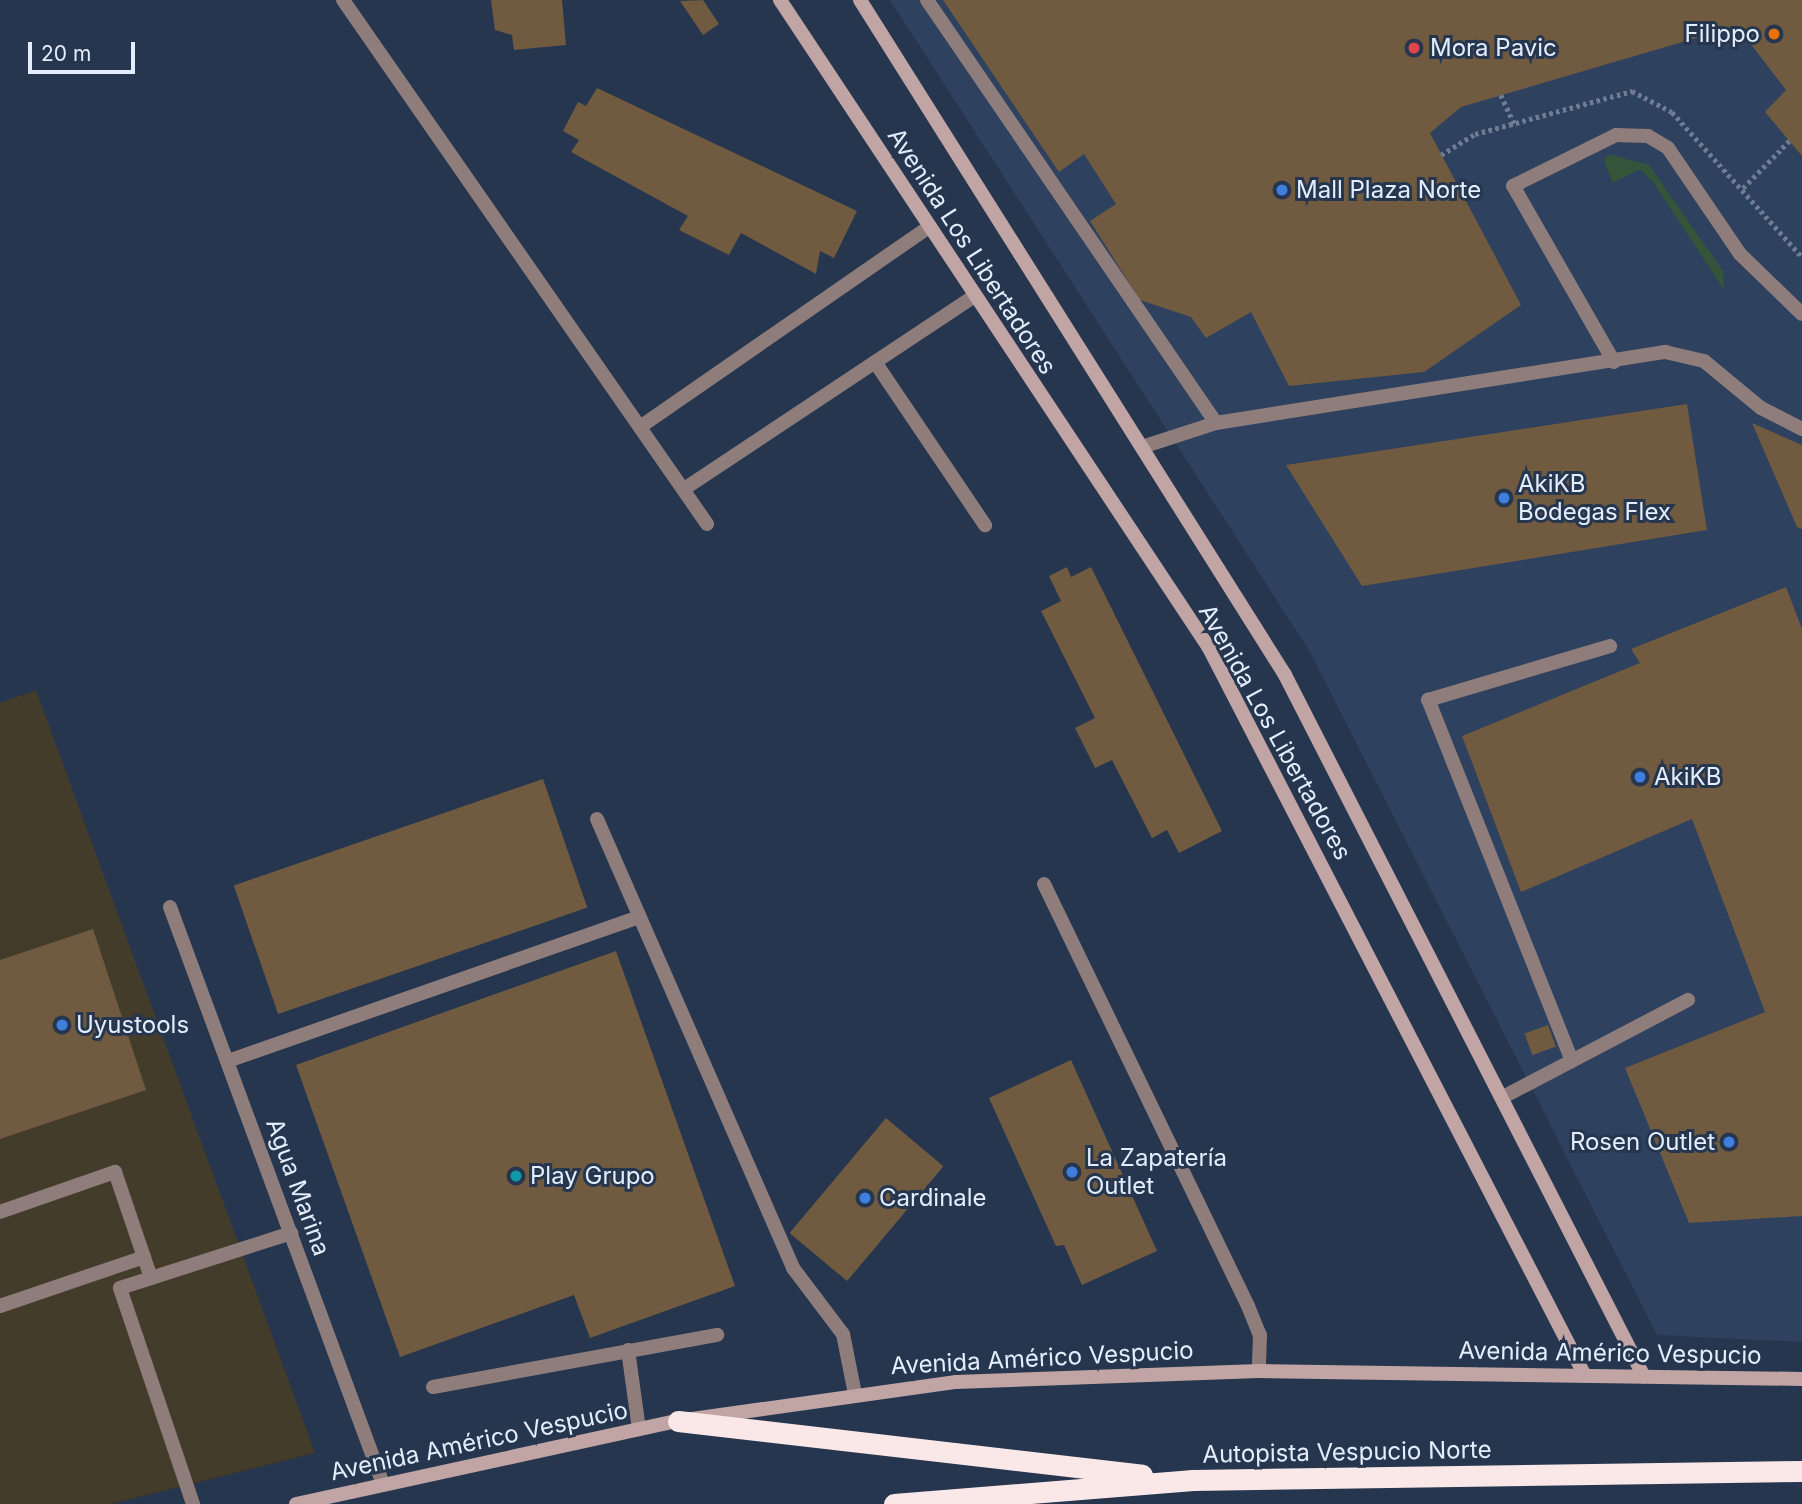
<!DOCTYPE html>
<meta charset="utf-8">
<style>
body{margin:0}
#map{position:relative;width:1802px;height:1504px;overflow:hidden;background:#26364e;font-family:Inter,sans-serif}
div>[style]{position:absolute}
[style*='--x']{left:calc(var(--x)*1px);top:calc(var(--y)*1px);width:calc(var(--w)*1px);rotate:calc(var(--a)*1deg)}
.built>*{inset:0;background:#2e415e}
.industrial>*{inset:0;background:#443c2b}
.green>*{inset:0;background:#35553a}
.building>*{inset:0;background:#705a40;transform-origin:0 0}
.path>*{height:4.5px;margin-top:-2.25px;transform-origin:0;background:repeating-linear-gradient(90deg,#6f7c91 0 3.5px,transparent 0 7px)}
.lane>*{height:14px;margin:-7px;padding:0 7px;transform-origin:7px;border-radius:7px;background:#8f7d7c}
.street>*{height:14px;margin:-7px;padding:0 7px;transform-origin:7px;border-radius:7px;background:#8f7d7c}
.secondary>*{height:14px;margin:-7px;padding:0 7px;transform-origin:7px;border-radius:7px;background:#c1a5a4}
.highway>*{height:21px;margin:-10.5px;padding:0 10.5px;transform-origin:10.5px;border-radius:10.5px;background:#f9e8e7}
.dots>*{width:19px;height:19px;translate:-50% -50%;box-sizing:border-box;border:4px solid #26364e;border-radius:50%}
span{translate:-50% -50%;white-space:nowrap;text-align:center;line-height:1.15;-webkit-text-stroke:6px #26364e;paint-order:stroke}
.poi-label{font-size:24px;color:#e3edfd}
.right{translate:-100% -50%;text-align:right}
.left{translate:0 -50%;text-align:left}
.street-label{font-size:24px;color:#e3edfd}
.scale{position:absolute;left:28px;top:42px;width:107px;height:32px;box-sizing:border-box;border:4px solid #e3edfd;border-top:0;padding-left:9px;font-size:21px;line-height:24px;white-space:nowrap;color:#e3edfd;-webkit-text-stroke:5px #26364e;paint-order:stroke}
</style>
<div id="map">
<div class="built">
<i style="clip-path:polygon(890px 0,1802px 0,1802px 1342px,1657px 1335px,1310px 652px)"></i>
</div>
<div class="industrial">
<i style="clip-path:polygon(36px 690px,315px 1453px,111px 1504px,0 1504px,0 703px)"></i>
</div>
<div class="green">
<i style="clip-path:polygon(1608px 154px,1649px 165px,1723px 271px,1724px 290px,1653px 182px,1640px 169px,1613px 183px,1604px 161px)"></i>
</div>
<div class="building">
<i style="clip-path:polygon(491px 0,562px 0,566px 45px,514px 50px,512px 35px,495px 30px)"></i>
<i style="clip-path:polygon(703px 0,719px 24px,703px 35px,680px 1px)"></i>
<i style="clip-path:polygon(943px 0,1802px 0,1802px 156px,1765px 112px,1786px 90px,1737px 26px,1461px 107px,1430px 133px,1521px 305px,1424px 372px,1289px 386px,1251px 312px,1206px 338px,1191px 317px,1140px 300px,1090px 221px,1116px 204px,1084px 154px,1059px 172px)"></i>
<i style="clip-path:polygon(597px 88px,857px 211px,834px 258px,820px 251px,816px 274px,741px 233px,729px 255px,679px 230px,688px 216px,571px 152px,579px 140px,563px 131px,578px 102px,586px 106px)"></i>
<i style="clip-path:polygon(1687px 404px,1707px 530px,1362px 586px,1286px 465px)"></i>
<i style="clip-path:polygon(1752px 423px,1802px 445px,1802px 529px,1797px 527px)"></i>
<i style="clip-path:polygon(1067px 567px,1071px 577px,1091px 567px,1222px 831px,1179px 853px,1167px 830px,1152px 838px,1112px 760px,1095px 768px,1075px 728px,1095px 718px,1041px 611px,1061px 601px,1049px 576px)"></i>
<i style="clip-path:polygon(1786px 587px,1802px 629px,1802px 1216px,1689px 1223px,1625px 1068px,1765px 1012px,1692px 819px,1521px 892px,1462px 736px,1640px 663px,1631px 649px)"></i>
<i style="left:543px;top:779px;width:136px;height:327px;rotate:71deg"></i>
<i style="clip-path:polygon(93px 929px,146px 1090px,0 1139px,0 960px)"></i>
<i style="clip-path:polygon(616px 951px,735px 1286px,590px 1338px,574px 1295px,400px 1357px,296px 1065px)"></i>
<i style="left:1548px;top:1025px;width:23px;height:25px;rotate:70deg"></i>
<i style="clip-path:polygon(1071px 1060px,1157px 1251px,1082px 1285px,1064px 1245px,1056px 1246px,989px 1098px)"></i>
<i style="left:886px;top:1118px;width:75px;height:150px;rotate:40deg"></i>
</div>
<div class="path">
<i style="--x:1501;--y:95;--w:35;--a:65"></i>
<i style="--x:1441;--y:155;--w:40;--a:-32"></i>
<i style="--x:1475;--y:134;--w:163;--a:-15.3"></i>
<i style="--x:1632;--y:91;--w:45;--a:27.7"></i>
<i style="--x:1672;--y:112;--w:195;--a:48.1"></i>
<i style="--x:1743;--y:188;--w:66;--a:-45.6"></i>
</div>
<div class="lane">
<i style="--x:343;--y:0;--w:638;--a:55.21"></i>
<i style="--x:927;--y:0;--w:512;--a:55.66"></i>
<i style="--x:875;--y:362;--w:197;--a:56"></i>
<i style="--x:1614;--y:362;--w:203;--a:-119.8"></i>
<i style="--x:1513;--y:186;--w:115;--a:-26.3"></i>
<i style="--x:1616;--y:135;--w:32;--a:2"></i>
<i style="--x:1648;--y:136;--w:23;--a:31"></i>
<i style="--x:1668;--y:148;--w:128;--a:55.8"></i>
<i style="--x:1740;--y:254;--w:86;--a:44.1"></i>
<i style="--x:640;--y:427;--w:351;--a:-34.7"></i>
<i style="--x:1145;--y:446;--w:75;--a:-17.9"></i>
<i style="--x:1216;--y:423;--w:455;--a:-9"></i>
<i style="--x:1665;--y:352;--w:40;--a:13"></i>
<i style="--x:1704;--y:361;--w:74;--a:39.5"></i>
<i style="--x:1761;--y:408;--w:46;--a:27.1"></i>
<i style="--x:684;--y:489;--w:349;--a:-33.6"></i>
<i style="--x:597;--y:819;--w:490;--a:66.4"></i>
<i style="--x:793;--y:1268;--w:83;--a:52.9"></i>
<i style="--x:843;--y:1334;--w:61;--a:78.7"></i>
<i style="--x:1044;--y:884;--w:469;--a:64.2"></i>
<i style="--x:1248;--y:1306;--w:31;--a:68"></i>
<i style="--x:1260;--y:1335;--w:36;--a:92"></i>
<i style="--x:228;--y:1061;--w:436;--a:-19.3"></i>
<i style="--x:1572;--y:1061;--w:389;--a:-111.7"></i>
<i style="--x:1428;--y:700;--w:190;--a:-16.5"></i>
<i style="--x:1503;--y:1097;--w:209;--a:-27.7"></i>
<i style="--x:0;--y:1212;--w:122;--a:-19.2"></i>
<i style="--x:115;--y:1172;--w:112;--a:71.2"></i>
<i style="--x:0;--y:1306;--w:152;--a:-18.8"></i>
<i style="--x:628;--y:1350;--w:80;--a:82.1"></i>
<i style="--x:433;--y:1387;--w:289;--a:-10.4"></i>
<i style="--x:193;--y:1504;--w:228;--a:-108.7"></i>
<i style="--x:120;--y:1288;--w:180;--a:-17.8"></i>
</div>
<div class="street">
<i style="--x:170;--y:907;--w:615;--a:69.74"></i>
</div>
<div class="secondary">
<i style="--x:780;--y:0;--w:777;--a:56.49"></i>
<i style="--x:1209;--y:648;--w:819;--a:62.68"></i>
<i style="--x:860;--y:0;--w:798;--a:57.8"></i>
<i style="--x:1285;--y:675;--w:788;--a:62.91"></i>
<i style="--x:296;--y:1504;--w:391;--a:-12.3"></i>
<i style="--x:678;--y:1421;--w:281;--a:-8"></i>
<i style="--x:956;--y:1382;--w:303;--a:-2.1"></i>
<i style="--x:1259;--y:1371;--w:543;--a:0.84"></i>
</div>
<div class="highway">
<i style="--x:678;--y:1421;--w:467;--a:6.6"></i>
<i style="--x:894;--y:1504;--w:300;--a:-4.6"></i>
<i style="--x:1193;--y:1480;--w:609;--a:-0.85"></i>
</div>
<div class="dots">
<i style="left:1774px;top:34px;background:#e8710a"></i>
<i style="left:1414px;top:48px;background:#e0444e"></i>
<i style="left:1282px;top:190px;background:#3f7fe0"></i>
<i style="left:1504px;top:498px;background:#3f7fe0"></i>
<i style="left:1640px;top:777px;background:#3f7fe0"></i>
<i style="left:62px;top:1025px;background:#3f7fe0"></i>
<i style="left:1729px;top:1142px;background:#3f7fe0"></i>
<i style="left:1072px;top:1172px;background:#3f7fe0"></i>
<i style="left:516px;top:1176px;background:#0f9aa8"></i>
<i style="left:865px;top:1198px;background:#3f7fe0"></i>
</div>
<div class="poi-label">
<span class="right" style="left:1760px;top:34px">Filippo</span>
<span class="left" style="left:1430px;top:48px">Mora Pavic</span>
<span class="left" style="left:1296px;top:190px">Mall Plaza Norte</span>
<span class="left" style="left:1518px;top:498px">AkiKB<br>Bodegas Flex</span>
<span class="left" style="left:1654px;top:777px">AkiKB</span>
<span class="left" style="left:76px;top:1025px">Uyustools</span>
<span class="right" style="left:1715px;top:1142px">Rosen Outlet</span>
<span class="left" style="left:1086px;top:1172px">La Zapatería<br>Outlet</span>
<span class="left" style="left:530px;top:1176px">Play Grupo</span>
<span class="left" style="left:879px;top:1198px">Cardinale</span>
</div>
<div class="street-label">
<span style="left:972px;top:251px;rotate:57deg">Avenida Los Libertadores</span>
<span style="left:1275px;top:732px;rotate:61deg">Avenida Los Libertadores</span>
<span style="left:298px;top:1187px;rotate:70deg">Agua Marina</span>
<span style="left:1610px;top:1353px;rotate:1deg">Avenida Américo Vespucio</span>
<span style="left:1042px;top:1358px;rotate:-3deg">Avenida Américo Vespucio</span>
<span style="left:479px;top:1441px;rotate:-12deg">Avenida Américo Vespucio</span>
<span style="left:1347px;top:1452px;rotate:-1deg">Autopista Vespucio Norte</span>
</div>
<div class="scale">20 m</div>
</div>
